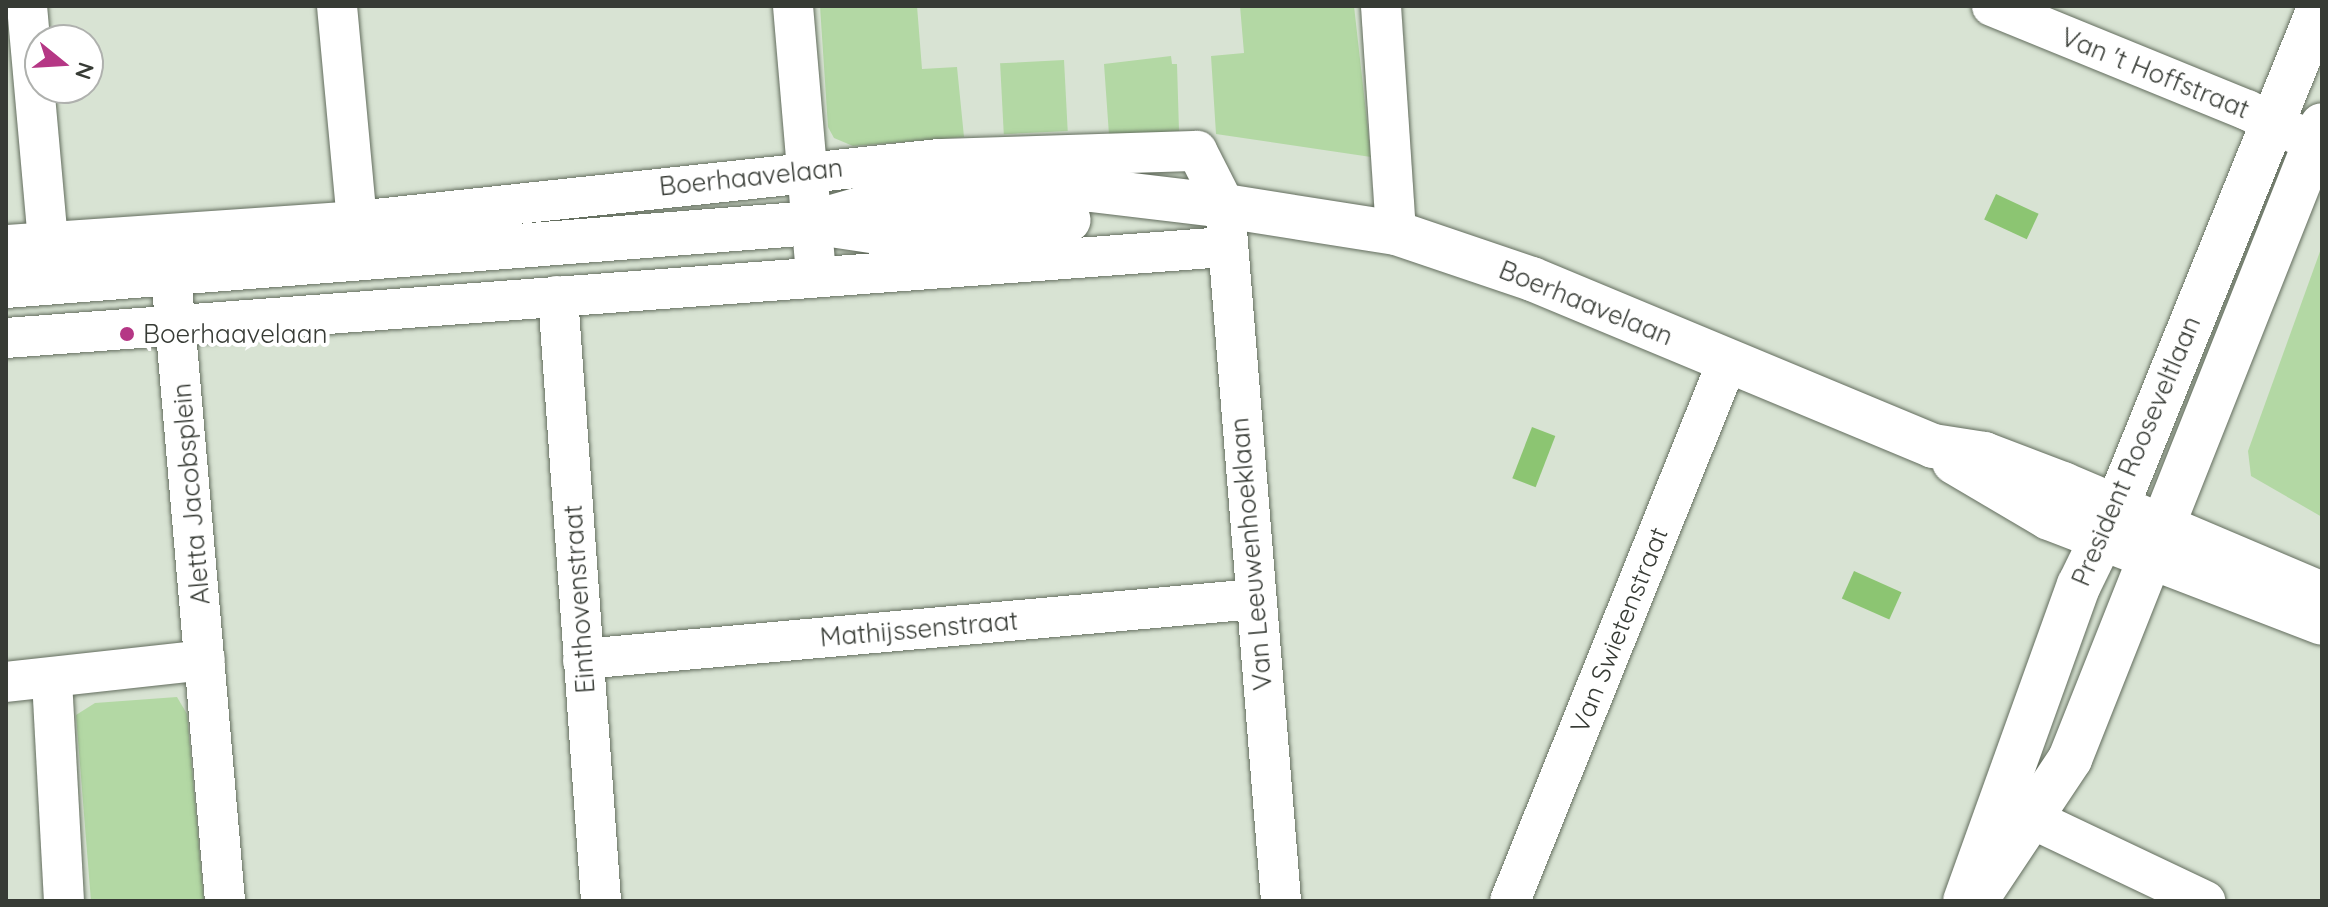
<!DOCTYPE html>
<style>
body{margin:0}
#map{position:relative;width:2328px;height:907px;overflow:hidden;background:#d8e3d3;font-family:Quicksand,sans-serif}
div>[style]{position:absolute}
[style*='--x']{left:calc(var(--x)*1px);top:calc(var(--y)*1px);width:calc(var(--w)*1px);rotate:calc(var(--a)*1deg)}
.green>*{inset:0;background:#b3d8a4;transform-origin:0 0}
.water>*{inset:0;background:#8cc572;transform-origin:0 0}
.roads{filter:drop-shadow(0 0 2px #636d5e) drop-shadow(0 0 2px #636d5e)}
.street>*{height:40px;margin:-20px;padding:0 20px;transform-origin:20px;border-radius:20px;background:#fff}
.secondary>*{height:44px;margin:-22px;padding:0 22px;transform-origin:22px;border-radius:22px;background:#fff}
.dots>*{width:22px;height:22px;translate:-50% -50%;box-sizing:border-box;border:4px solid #fff;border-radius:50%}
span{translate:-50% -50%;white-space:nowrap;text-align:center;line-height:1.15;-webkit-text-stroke:8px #fff;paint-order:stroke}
.street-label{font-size:26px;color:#373b35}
.poi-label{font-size:26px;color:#373b35}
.left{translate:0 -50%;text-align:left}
.frame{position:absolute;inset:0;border:8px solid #373b35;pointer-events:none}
.north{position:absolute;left:24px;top:24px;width:80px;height:80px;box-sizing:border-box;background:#fff;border:2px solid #afb1ae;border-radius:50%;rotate:108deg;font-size:22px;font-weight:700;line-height:32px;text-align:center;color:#373b35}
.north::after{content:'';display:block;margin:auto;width:28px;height:36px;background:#b53785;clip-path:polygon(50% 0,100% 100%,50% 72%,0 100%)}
</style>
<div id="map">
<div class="green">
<i style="clip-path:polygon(820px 6px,917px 6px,922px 69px,957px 67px,964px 137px,853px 146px,834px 138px,828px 127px)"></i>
<i style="clip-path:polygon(1240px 6px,1354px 6px,1371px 157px,1216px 134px,1211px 56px,1244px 53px)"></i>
<i style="clip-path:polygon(1171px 56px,1172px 64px,1177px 64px,1179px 131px,1109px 135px,1104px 64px)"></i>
<i style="left:1064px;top:60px;width:71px;height:64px;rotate:87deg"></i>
<i style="clip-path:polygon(2322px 246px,2322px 517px,2251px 476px,2248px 451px)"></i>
<i style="clip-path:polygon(177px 697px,187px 714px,204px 901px,91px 901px,76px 715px,95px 703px)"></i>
</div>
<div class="water">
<i style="left:1996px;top:194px;width:47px;height:28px;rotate:25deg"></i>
<i style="left:1532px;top:427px;width:25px;height:55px;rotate:21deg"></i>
<i style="left:1854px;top:571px;width:52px;height:30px;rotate:24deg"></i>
</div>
<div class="roads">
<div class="street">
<i style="--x:27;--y:6;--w:237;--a:84.9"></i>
<i style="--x:337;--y:6;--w:216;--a:84.7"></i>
<i style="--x:793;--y:6;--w:270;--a:85.1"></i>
<i style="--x:1381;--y:6;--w:227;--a:86.2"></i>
<i style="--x:1992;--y:6;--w:275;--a:22.2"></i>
<i style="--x:2247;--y:110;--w:78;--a:25.9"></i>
<i style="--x:168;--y:240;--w:663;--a:85.07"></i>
<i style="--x:6;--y:245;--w:352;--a:-3.9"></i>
<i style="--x:357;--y:221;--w:585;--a:-6.08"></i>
<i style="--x:939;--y:159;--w:258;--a:-1.8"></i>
<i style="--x:1197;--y:151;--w:62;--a:63"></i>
<i style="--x:1225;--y:206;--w:697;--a:85.39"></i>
<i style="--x:558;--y:296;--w:607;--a:85.93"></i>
<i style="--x:6;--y:338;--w:1223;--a:-4.27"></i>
<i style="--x:583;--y:659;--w:675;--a:-5.1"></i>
<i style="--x:52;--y:680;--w:221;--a:86.9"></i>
<i style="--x:6;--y:682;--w:200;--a:-6.3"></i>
<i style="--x:2003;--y:805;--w:224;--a:25.4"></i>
<i style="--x:1510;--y:901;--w:583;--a:-68.05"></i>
</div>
<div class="secondary">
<i style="--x:831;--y:225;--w:54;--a:8.6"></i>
<i style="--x:884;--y:233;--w:185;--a:-4"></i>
<i style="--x:6;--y:286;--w:808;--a:-4.47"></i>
<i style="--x:812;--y:223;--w:90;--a:-16.2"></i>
<i style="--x:898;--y:198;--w:193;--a:-2.4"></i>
<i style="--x:1091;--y:190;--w:135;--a:6.8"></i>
<i style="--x:1225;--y:206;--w:173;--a:9"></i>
<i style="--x:1396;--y:233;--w:144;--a:18.7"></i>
<i style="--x:1532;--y:279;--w:434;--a:22.6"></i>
<i style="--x:1933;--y:446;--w:52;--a:8.9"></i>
<i style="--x:1984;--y:454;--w:85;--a:20.8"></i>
<i style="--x:2063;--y:484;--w:281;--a:23"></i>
<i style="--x:1954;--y:462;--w:110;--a:30.5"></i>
<i style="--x:2049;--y:518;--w:292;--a:21"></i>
<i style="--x:1982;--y:891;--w:159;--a:-56.3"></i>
<i style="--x:2070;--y:759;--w:682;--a:-68.32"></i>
<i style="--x:1965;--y:901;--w:336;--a:-70.2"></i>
<i style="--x:2079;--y:585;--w:85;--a:-64"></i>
<i style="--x:2116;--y:509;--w:543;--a:-67.92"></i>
</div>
</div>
<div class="dots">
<i style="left:127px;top:334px;background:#b53785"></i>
</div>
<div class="street-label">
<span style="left:2155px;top:73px;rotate:22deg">Van 't Hoffstraat</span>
<span style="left:751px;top:177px;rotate:-6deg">Boerhaavelaan</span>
<span style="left:1586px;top:303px;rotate:22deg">Boerhaavelaan</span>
<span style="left:2136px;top:451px;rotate:-67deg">President Rooseveltlaan</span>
<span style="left:191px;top:494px;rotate:-95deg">Aletta Jacobsplein</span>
<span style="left:1251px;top:554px;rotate:-95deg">Van Leeuwenhoeklaan</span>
<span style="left:579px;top:599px;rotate:-94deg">Einthovenstraat</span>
<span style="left:919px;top:629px;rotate:-5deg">Mathijssenstraat</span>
<span style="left:1619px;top:630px;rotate:-68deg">Van Swietenstraat</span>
</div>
<div class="poi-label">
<span class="left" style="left:143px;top:334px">Boerhaavelaan</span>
</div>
<div class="frame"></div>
<div class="north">N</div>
</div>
